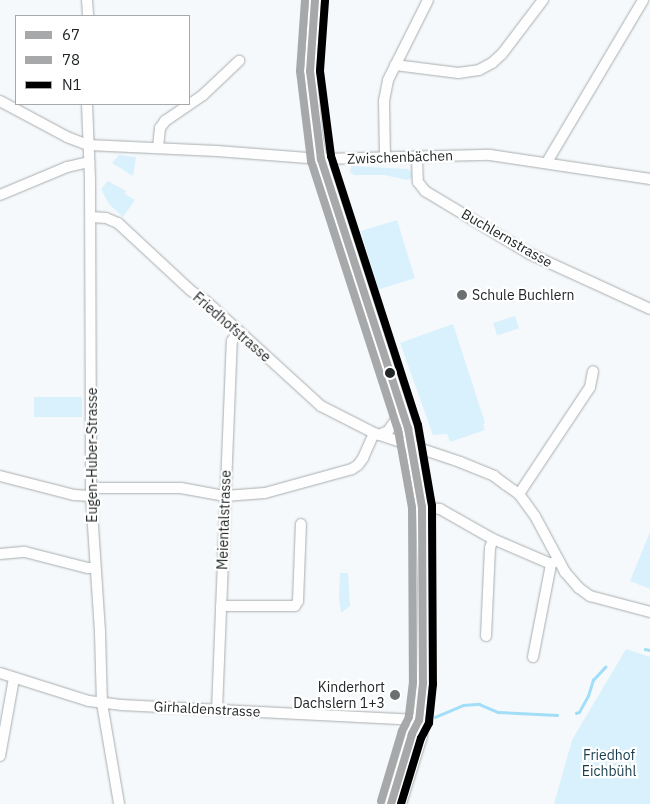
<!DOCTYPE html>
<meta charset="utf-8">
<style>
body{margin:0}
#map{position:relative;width:650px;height:804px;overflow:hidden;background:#f5f9fb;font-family:"IBM Plex Sans",sans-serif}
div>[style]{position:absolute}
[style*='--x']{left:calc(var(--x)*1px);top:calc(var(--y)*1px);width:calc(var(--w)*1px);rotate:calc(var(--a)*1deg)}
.green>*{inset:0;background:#d8f1fc;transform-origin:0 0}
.stream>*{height:2.5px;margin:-1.25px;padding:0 1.25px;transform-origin:1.25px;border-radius:1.25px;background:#a2def8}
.roads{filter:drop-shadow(0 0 1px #a9adaf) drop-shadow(0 0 1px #a9adaf)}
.minor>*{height:10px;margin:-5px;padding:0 5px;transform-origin:5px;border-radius:5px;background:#fefefe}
.tertiary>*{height:12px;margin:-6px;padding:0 6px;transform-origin:6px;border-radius:6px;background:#fefefe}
.bus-1>*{height:8px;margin:-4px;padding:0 4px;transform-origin:4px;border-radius:4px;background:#a7a8a9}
.bus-2>*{height:8px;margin:-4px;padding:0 4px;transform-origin:4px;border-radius:4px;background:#a7a8a9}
.bus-3>*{height:8px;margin:-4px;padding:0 4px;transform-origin:4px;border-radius:4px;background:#000}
.dots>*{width:14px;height:14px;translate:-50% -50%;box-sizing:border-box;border:2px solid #fff;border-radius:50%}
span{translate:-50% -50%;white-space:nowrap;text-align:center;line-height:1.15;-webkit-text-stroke:4.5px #fff;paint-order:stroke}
.street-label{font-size:14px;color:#222627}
.poi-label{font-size:14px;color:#222627}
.left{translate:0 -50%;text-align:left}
.right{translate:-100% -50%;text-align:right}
.park-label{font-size:14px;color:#163c4b}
.legend{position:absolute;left:15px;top:15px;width:175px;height:90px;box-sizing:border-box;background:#fff;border:1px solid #a7a8a9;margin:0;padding:6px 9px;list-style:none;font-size:15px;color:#222627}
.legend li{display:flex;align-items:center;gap:10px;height:25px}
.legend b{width:25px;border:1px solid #a7a8a9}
</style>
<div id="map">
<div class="green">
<i style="clip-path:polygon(119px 155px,136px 157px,133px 176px,112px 163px)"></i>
<i style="clip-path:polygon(351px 166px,408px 169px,412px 173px,412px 178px,407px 180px,384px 175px,354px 175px,350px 172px)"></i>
<i style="clip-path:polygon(108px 181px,126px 191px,125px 194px,135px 200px,123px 217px,109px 204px,101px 189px)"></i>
<i style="left:397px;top:220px;width:61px;height:38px;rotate:73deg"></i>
<i style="left:515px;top:316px;width:13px;height:23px;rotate:72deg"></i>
<i style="clip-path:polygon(453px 324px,485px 423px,483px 424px,485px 430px,450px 442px,447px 434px,433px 435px,400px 343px)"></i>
<i style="left:34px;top:397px;width:48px;height:20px"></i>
<i style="clip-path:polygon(650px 532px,650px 589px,630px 581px)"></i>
<i style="clip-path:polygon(340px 573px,348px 573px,350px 606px,341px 613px,339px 598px)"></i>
<i style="clip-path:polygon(626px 649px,650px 657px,650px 804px,554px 804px,572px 740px)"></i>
</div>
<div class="stream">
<i style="--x:645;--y:649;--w:5;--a:11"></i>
<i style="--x:576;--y:713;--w:3;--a:-18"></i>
<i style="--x:579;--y:712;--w:18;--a:-61"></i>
<i style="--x:588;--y:696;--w:17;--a:-73"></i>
<i style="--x:593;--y:680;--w:18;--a:-47"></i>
<i style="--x:435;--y:717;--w:30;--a:-23"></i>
<i style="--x:463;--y:705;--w:16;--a:-4"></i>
<i style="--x:479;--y:704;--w:21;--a:23"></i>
<i style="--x:498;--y:712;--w:59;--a:2.9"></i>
</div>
<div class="roads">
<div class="minor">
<i style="--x:87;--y:0;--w:16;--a:86"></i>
<i style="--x:395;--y:65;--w:64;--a:7.2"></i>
<i style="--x:458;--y:73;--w:21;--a:-8"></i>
<i style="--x:479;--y:70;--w:15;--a:-28"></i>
<i style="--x:492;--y:63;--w:13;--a:-42"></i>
<i style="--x:502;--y:54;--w:68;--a:-52.8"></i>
<i style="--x:0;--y:101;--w:76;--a:28.2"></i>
<i style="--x:67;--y:137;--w:22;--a:21"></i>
<i style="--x:88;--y:145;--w:129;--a:2.7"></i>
<i style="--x:217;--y:151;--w:104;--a:4.4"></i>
<i style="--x:321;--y:159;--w:169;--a:-1.4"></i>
<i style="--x:490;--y:155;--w:162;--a:8.5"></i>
<i style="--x:87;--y:104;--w:75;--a:87.7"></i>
<i style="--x:90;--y:179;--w:317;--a:89.8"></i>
<i style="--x:91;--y:496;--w:137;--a:86.2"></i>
<i style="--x:100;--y:633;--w:70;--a:88.4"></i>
<i style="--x:102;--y:703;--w:102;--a:80.4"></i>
<i style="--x:158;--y:147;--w:19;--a:-84"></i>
<i style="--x:160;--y:128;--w:9;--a:-54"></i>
<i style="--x:165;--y:121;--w:46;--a:-34.4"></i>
<i style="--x:203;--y:95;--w:50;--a:-43.4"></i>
<i style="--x:385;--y:158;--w:57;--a:-91"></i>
<i style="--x:384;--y:101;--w:21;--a:-79"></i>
<i style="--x:388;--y:80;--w:89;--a:-63.4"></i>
<i style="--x:417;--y:158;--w:24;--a:88"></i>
<i style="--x:418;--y:182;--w:11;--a:52"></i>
<i style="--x:425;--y:191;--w:122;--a:31"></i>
<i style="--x:530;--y:254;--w:132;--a:24.6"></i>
<i style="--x:547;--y:162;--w:188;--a:-59.3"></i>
<i style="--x:0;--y:195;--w:73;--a:-22.7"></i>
<i style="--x:67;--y:167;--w:23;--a:-13"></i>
<i style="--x:91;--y:217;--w:15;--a:4"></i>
<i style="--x:106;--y:218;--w:13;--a:23"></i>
<i style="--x:118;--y:223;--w:98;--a:42.9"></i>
<i style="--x:190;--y:290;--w:19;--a:35"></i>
<i style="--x:206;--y:301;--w:156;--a:42.4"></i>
<i style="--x:321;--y:406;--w:59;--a:27"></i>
<i style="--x:374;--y:433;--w:91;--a:18.6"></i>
<i style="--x:460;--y:462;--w:37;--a:22"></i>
<i style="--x:494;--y:476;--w:15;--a:37"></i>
<i style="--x:506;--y:485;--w:16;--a:35"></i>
<i style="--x:519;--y:494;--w:27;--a:54"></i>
<i style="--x:535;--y:516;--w:64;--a:61.8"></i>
<i style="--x:565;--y:572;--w:21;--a:49"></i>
<i style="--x:579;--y:588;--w:14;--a:36"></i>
<i style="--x:590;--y:596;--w:62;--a:14.9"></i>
<i style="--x:379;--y:435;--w:10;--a:-24"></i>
<i style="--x:388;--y:431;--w:24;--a:-55"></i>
<i style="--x:0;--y:476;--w:76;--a:14.4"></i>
<i style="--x:74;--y:495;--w:17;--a:3"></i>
<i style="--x:91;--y:488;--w:90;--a:0"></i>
<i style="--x:181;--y:488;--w:45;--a:10.3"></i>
<i style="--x:225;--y:496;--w:40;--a:-4.3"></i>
<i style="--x:265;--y:493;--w:90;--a:-15.4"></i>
<i style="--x:352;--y:469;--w:7;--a:-34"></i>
<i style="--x:358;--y:465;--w:9;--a:-54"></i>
<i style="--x:363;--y:458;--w:27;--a:-66"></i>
<i style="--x:519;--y:494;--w:128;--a:-56.4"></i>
<i style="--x:590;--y:387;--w:16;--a:-79"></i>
<i style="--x:422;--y:507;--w:18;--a:6"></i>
<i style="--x:440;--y:509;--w:61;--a:29.5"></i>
<i style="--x:493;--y:539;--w:63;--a:23.3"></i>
<i style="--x:551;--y:564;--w:8;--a:-30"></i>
<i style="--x:0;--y:554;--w:25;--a:-5"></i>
<i style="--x:25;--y:552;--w:65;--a:14.3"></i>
<i style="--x:88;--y:568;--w:7;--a:0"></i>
<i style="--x:221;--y:606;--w:74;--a:0"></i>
<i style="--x:295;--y:606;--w:6;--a:-59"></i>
<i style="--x:298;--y:601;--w:77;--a:-87.8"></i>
<i style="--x:486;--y:636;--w:88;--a:-87.4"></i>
<i style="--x:490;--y:548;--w:9;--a:-72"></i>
<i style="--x:533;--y:657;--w:95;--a:-79"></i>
<i style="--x:0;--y:673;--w:93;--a:17.5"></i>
<i style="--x:89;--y:701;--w:32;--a:7"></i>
<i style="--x:121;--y:705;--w:298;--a:2.9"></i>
<i style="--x:217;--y:710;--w:369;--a:-87.7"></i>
<i style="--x:232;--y:341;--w:11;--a:-56"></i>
<i style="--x:0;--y:756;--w:79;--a:-79.8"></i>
</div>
<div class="tertiary">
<i style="--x:315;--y:0;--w:71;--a:94"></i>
<i style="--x:310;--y:71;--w:68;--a:84.1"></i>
<i style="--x:317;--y:139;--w:20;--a:79"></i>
<i style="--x:321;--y:159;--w:283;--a:72.1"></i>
<i style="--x:408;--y:428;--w:80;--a:80"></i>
<i style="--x:422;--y:507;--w:75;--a:88.5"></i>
<i style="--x:424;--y:582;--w:101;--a:90.6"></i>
<i style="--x:423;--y:683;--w:37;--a:96"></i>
<i style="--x:419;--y:720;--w:16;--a:83"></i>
<i style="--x:421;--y:736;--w:71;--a:107.2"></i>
<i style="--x:391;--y:804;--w:73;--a:-73.3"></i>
<i style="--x:412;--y:734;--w:16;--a:-63"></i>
</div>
</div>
<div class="bus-1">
<i style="--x:315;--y:0;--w:71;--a:94"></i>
<i style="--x:310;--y:71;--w:89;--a:82.9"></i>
<i style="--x:321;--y:159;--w:283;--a:72.1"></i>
<i style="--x:408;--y:428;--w:80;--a:80"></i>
<i style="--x:422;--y:507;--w:176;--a:89.7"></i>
<i style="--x:423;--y:683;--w:37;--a:96"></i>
<i style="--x:419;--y:720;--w:16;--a:117"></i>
<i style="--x:412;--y:734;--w:73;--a:106.7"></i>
</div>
<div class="bus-2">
<i style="--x:305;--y:0;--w:71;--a:94"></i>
<i style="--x:300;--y:71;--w:91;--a:83"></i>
<i style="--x:311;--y:161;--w:283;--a:72.1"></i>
<i style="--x:398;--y:430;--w:79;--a:79.8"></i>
<i style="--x:412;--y:508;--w:174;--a:89.7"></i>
<i style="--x:413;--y:682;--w:35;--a:97"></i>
<i style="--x:409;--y:717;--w:16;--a:117"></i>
<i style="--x:402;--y:731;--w:73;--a:106.7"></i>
</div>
<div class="bus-3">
<i style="--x:325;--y:1;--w:70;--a:94.1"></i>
<i style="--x:320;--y:71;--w:86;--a:82.6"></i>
<i style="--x:331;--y:156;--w:283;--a:72.1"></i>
<i style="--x:418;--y:425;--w:82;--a:80.2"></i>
<i style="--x:432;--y:506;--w:178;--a:89.7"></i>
<i style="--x:433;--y:684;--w:39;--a:96"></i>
<i style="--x:429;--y:723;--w:17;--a:118"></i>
<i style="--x:421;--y:738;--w:69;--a:106.9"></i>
</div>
<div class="dots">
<i style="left:462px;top:295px;background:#6c7071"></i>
<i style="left:390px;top:373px;background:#222627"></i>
<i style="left:395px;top:695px;background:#6c7071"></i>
</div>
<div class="street-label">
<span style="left:400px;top:157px;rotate:-2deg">Zwischenbächen</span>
<span style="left:507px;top:238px;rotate:30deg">Buchlernstrasse</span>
<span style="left:232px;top:327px;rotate:41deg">Friedhofstrasse</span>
<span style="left:92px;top:455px;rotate:-90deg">Eugen-Huber-Strasse</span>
<span style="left:224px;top:520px;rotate:-88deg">Meientalstrasse</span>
<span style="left:207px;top:709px;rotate:3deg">Girhaldenstrasse</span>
</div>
<div class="poi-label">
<span class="left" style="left:472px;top:295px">Schule Buchlern</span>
<span class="right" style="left:385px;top:695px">Kinderhort<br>Dachslern 1+3</span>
</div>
<div class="park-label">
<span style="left:609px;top:763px">Friedhof<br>Eichbühl</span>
</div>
<ul class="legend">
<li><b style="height:6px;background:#a7a8a9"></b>67</li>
<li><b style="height:6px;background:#a7a8a9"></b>78</li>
<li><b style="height:6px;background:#000"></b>N1</li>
</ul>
</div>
